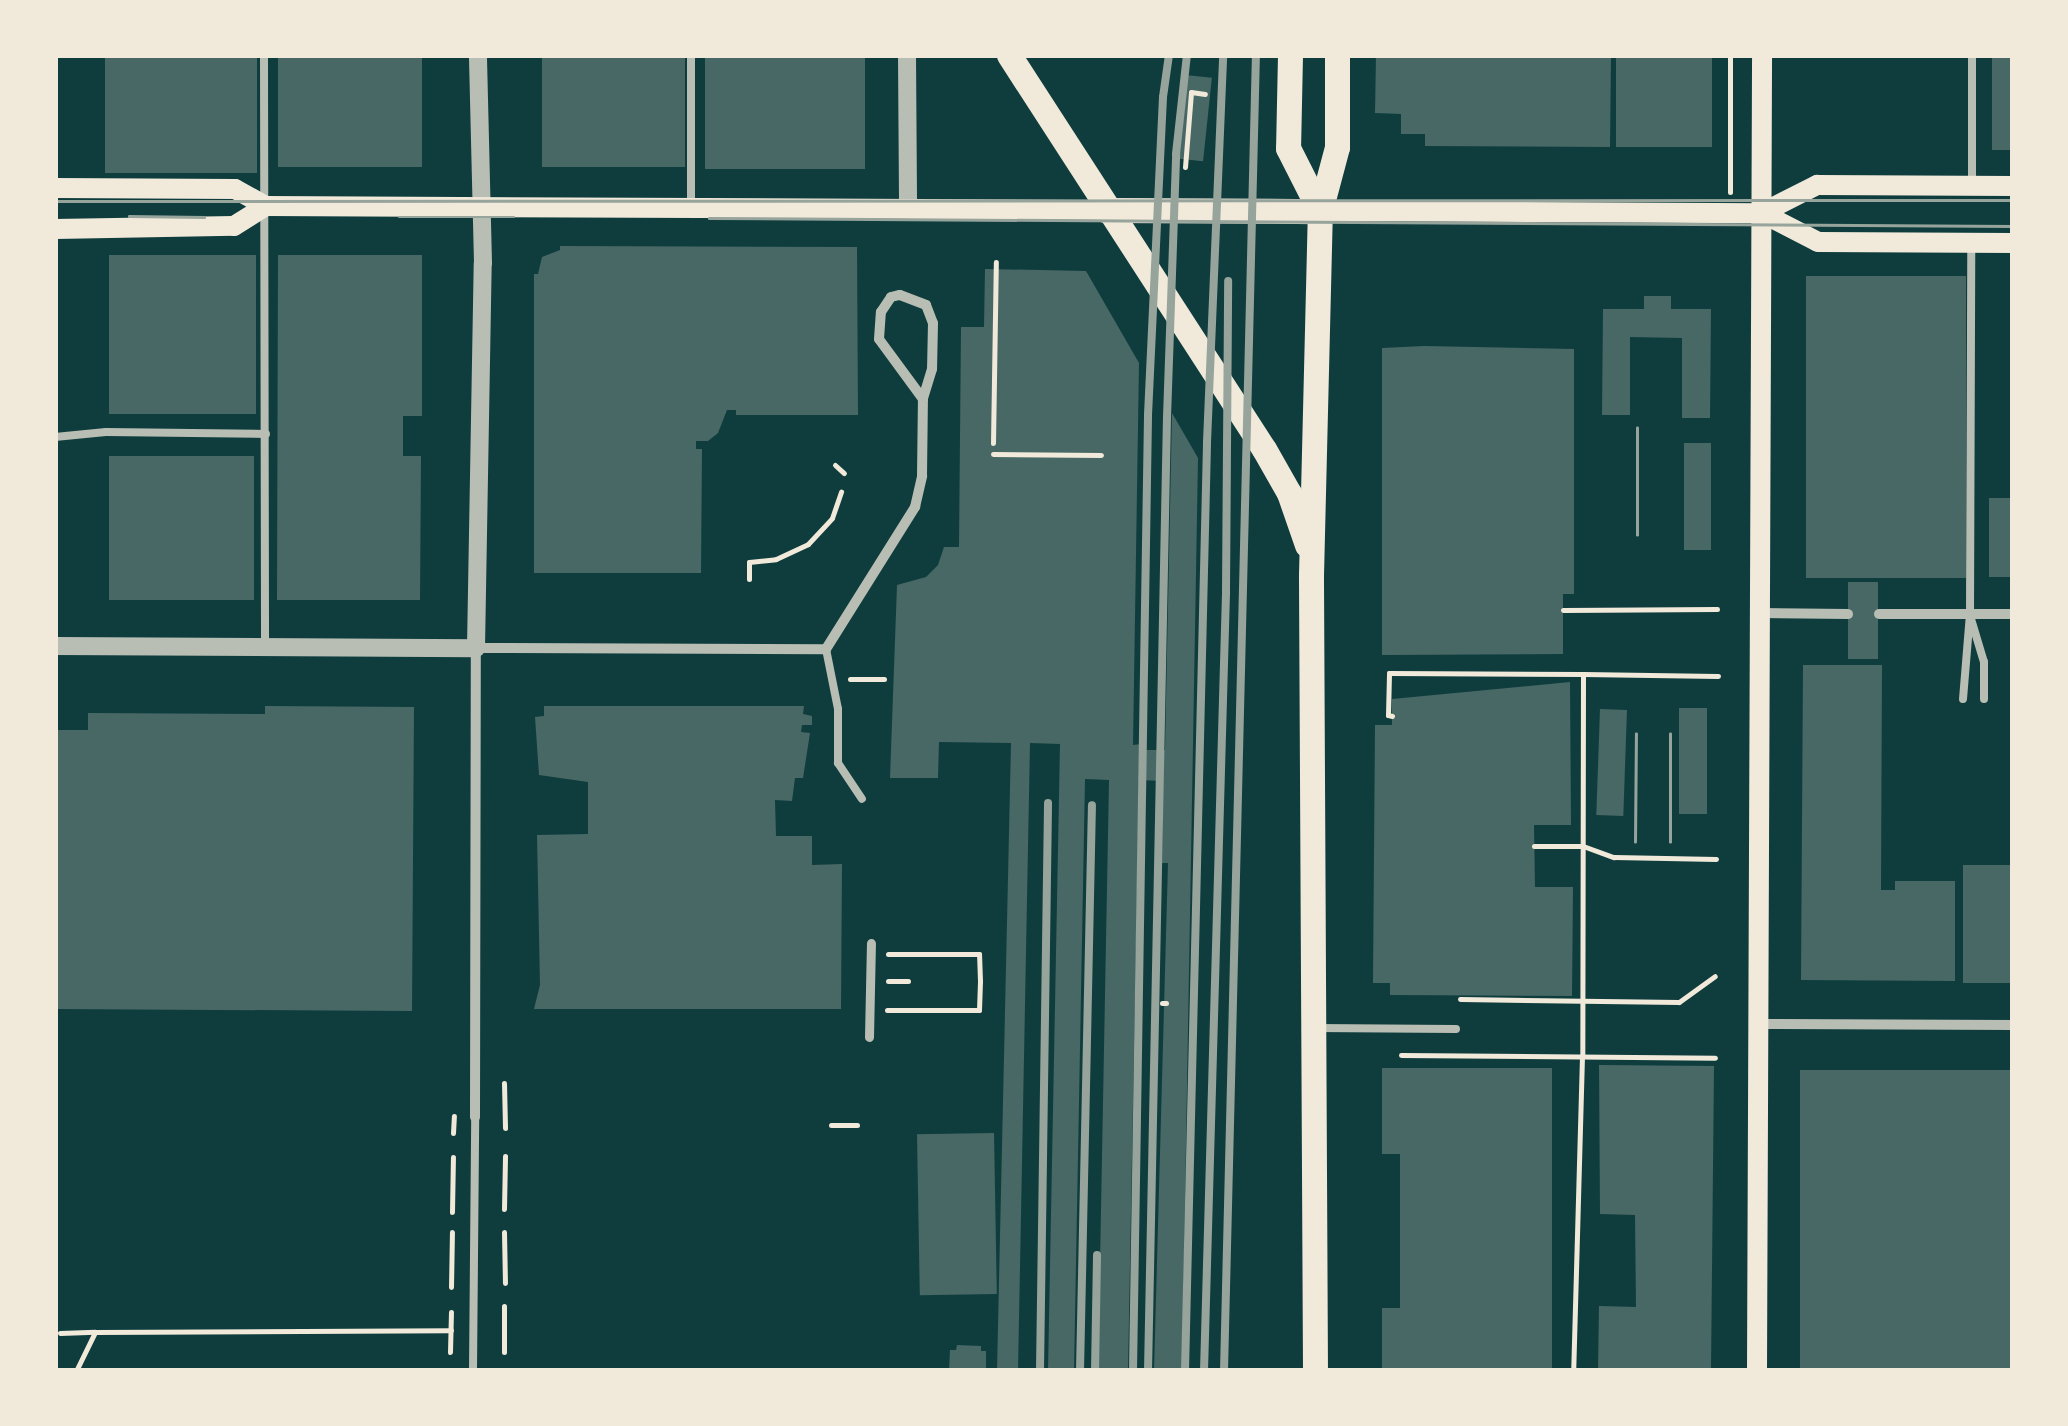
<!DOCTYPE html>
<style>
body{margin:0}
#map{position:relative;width:2068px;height:1426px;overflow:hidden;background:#0f3d3e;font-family:"Source Serif 4",serif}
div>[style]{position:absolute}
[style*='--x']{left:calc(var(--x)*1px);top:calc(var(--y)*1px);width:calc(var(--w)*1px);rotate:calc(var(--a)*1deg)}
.building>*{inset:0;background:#486865;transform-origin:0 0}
.path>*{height:5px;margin:-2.5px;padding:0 2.5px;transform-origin:2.5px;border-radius:2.5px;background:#f1e9da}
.service>*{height:8px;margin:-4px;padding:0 4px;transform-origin:4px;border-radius:4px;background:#b8beb3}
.pedestrian>*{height:9px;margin:-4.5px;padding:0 4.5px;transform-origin:4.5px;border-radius:4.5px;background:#b8beb3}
.minor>*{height:10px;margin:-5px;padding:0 5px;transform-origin:5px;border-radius:5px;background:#b8beb3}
.tertiary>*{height:18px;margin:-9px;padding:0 9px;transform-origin:9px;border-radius:9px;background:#b8beb3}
.secondary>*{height:20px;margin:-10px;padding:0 10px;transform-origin:10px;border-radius:10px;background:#f1e9da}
.primary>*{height:25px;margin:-12.5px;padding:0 12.5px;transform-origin:12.5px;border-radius:12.5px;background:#f1e9da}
.tram>*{height:2.5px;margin:-1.25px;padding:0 1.25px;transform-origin:1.25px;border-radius:1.25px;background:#97a49c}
.rail>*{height:8px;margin:-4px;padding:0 4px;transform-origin:4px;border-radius:4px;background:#97a49c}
span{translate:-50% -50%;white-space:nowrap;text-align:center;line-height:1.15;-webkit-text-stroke:8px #f1e9da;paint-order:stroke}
.frame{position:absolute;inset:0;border:58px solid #f1e9da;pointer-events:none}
</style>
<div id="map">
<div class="building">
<i style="left:105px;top:55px;width:152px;height:118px"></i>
<i style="left:278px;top:55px;width:144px;height:112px"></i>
<i style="left:542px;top:55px;width:143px;height:112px"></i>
<i style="left:705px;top:55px;width:160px;height:114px"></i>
<i style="clip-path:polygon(1376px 55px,1611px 55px,1610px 147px,1425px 146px,1425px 134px,1401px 134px,1401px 114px,1375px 113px)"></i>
<i style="left:1616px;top:55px;width:96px;height:92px"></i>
<i style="left:1992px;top:55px;width:21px;height:95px"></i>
<i style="left:1185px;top:75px;width:27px;height:84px;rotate:6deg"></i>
<i style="clip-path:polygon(560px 246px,857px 247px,858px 415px,736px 415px,736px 410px,727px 410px,718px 433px,708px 441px,696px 441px,696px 449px,702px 449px,701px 573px,534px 573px,534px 274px,538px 274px,542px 257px,560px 250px)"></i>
<i style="left:109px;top:255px;width:147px;height:159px"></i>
<i style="clip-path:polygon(278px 255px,422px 255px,422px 416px,403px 416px,403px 456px,421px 456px,420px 600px,277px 600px)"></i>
<i style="clip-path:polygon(985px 269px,1086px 271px,1139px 363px,1133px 745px,1141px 744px,1141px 750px,1165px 750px,1172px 413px,1198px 458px,1182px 1371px,1154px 1371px,1168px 863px,1162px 863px,1163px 781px,1139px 780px,1128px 1371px,1098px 1371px,1109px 780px,1085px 779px,1074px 1371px,1048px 1371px,1060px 744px,1030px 743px,1018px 1371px,997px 1371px,1011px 743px,939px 742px,938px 778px,890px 778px,897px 585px,926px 577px,938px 565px,944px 547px,959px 547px,961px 327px,984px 327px)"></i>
<i style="left:1806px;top:276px;width:160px;height:302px"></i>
<i style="clip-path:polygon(1644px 296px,1671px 296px,1671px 309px,1711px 309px,1710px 418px,1682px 418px,1682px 338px,1630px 337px,1630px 415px,1602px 415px,1603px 309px,1644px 309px)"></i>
<i style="clip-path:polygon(1424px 346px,1574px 349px,1574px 594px,1563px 594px,1563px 654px,1382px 655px,1382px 348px)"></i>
<i style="left:1684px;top:443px;width:27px;height:107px"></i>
<i style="left:109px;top:456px;width:145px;height:144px"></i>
<i style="left:1989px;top:498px;width:24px;height:79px"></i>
<i style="left:1848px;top:582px;width:30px;height:77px"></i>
<i style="clip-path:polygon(1803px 665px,1882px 665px,1881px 890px,1895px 890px,1895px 881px,1955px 881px,1955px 981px,1801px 980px)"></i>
<i style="clip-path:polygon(1570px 682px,1571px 825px,1534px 825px,1535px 887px,1573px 887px,1572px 996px,1390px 995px,1390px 983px,1373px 983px,1375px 725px,1392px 725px,1392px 699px)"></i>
<i style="clip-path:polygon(265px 706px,414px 707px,412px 1011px,55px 1009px,55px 730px,88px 730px,88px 713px,265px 714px)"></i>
<i style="clip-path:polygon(544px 706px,804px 706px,803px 714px,812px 716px,812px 725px,802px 725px,801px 732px,810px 733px,803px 778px,795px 778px,792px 801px,775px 800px,776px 836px,812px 836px,812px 865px,842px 864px,841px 1009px,534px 1009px,540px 985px,537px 835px,588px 834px,588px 782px,539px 775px,535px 717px,544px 716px)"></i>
<i style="left:1679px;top:708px;width:28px;height:106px"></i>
<i style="left:1600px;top:709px;width:27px;height:106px;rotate:2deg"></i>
<i style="left:1963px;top:865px;width:50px;height:118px"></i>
<i style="clip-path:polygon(1599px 1065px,1714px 1066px,1711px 1371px,1598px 1371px,1599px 1306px,1636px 1307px,1635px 1215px,1600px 1214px)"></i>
<i style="clip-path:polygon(1382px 1068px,1552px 1068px,1552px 1371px,1382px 1371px,1382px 1308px,1400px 1308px,1400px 1154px,1382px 1154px)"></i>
<i style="left:1800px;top:1070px;width:213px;height:301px"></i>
<i style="left:994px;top:1133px;width:161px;height:77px;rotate:89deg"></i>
<i style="clip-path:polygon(957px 1345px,981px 1346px,981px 1351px,986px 1351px,986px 1371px,949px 1371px,950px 1350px,956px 1350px)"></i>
</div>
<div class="path">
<i style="--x:1730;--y:55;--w:137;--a:90"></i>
<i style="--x:1185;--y:167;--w:75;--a:-85.4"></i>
<i style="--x:1191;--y:92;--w:14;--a:8"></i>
<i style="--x:993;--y:443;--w:181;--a:-89.1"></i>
<i style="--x:993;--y:454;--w:108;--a:0.5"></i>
<i style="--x:835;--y:465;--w:12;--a:42"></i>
<i style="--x:749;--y:579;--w:17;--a:-90"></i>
<i style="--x:749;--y:562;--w:27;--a:-6"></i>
<i style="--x:776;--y:559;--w:35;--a:-25"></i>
<i style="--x:808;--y:544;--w:35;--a:-47"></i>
<i style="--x:832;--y:518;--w:28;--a:-71"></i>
<i style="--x:1563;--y:610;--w:154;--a:-0.4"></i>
<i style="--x:1583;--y:674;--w:135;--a:0.8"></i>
<i style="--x:850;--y:679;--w:34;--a:0"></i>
<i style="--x:1392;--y:716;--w:4;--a:-166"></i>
<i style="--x:1388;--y:715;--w:42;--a:-88.6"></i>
<i style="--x:1389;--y:673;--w:194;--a:0.3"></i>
<i style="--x:1583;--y:674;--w:382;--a:90.1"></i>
<i style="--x:1582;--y:1056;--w:315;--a:91.6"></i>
<i style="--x:1534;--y:846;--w:49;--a:0"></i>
<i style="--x:1583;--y:846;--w:33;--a:20"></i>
<i style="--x:1614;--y:857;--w:102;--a:1.1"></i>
<i style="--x:888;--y:981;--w:20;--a:0"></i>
<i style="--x:1460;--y:999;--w:219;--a:0.8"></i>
<i style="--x:1679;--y:1002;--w:44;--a:-35.8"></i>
<i style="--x:1162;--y:1003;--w:4;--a:0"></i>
<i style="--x:887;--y:1010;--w:92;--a:0"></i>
<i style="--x:979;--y:1010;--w:29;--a:-88"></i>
<i style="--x:980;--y:981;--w:27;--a:-92"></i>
<i style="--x:979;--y:954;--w:91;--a:180"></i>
<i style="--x:1401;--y:1055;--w:314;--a:0.5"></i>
<i style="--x:504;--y:1083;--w:45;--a:88.7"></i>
<i style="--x:831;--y:1125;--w:26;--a:0"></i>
<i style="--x:453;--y:1133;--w:17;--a:-87"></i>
<i style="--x:504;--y:1209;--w:53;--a:-88.9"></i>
<i style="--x:452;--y:1212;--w:55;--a:-89"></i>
<i style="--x:504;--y:1232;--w:51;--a:88.9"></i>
<i style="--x:451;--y:1287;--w:55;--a:-89"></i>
<i style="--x:60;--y:1333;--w:35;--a:-2"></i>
<i style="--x:450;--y:1352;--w:40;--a:-88.6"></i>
<i style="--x:504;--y:1352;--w:46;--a:-90"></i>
<i style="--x:76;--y:1371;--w:43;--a:-64"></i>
<i style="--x:95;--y:1332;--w:356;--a:-0.3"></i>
</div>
<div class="service">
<i style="--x:264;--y:55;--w:590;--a:89.9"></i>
<i style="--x:1972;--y:185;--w:130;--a:-90"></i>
<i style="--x:691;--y:204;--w:149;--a:-90"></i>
<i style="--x:55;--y:437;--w:51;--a:-5.6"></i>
<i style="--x:106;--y:432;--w:160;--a:0.7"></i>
<i style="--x:1971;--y:619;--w:45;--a:73.2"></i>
<i style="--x:1984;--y:662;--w:37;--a:90"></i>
<i style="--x:826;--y:649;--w:61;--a:78.7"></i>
<i style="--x:838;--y:709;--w:54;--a:90"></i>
<i style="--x:838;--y:763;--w:43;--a:56.3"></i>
<i style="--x:1963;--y:699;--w:85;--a:-85.3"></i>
<i style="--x:1970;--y:614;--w:367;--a:-89.8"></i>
<i style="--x:1316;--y:1028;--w:140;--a:0.4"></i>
<i style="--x:473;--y:1370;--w:253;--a:-89.5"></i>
</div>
<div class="pedestrian">
<i style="--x:869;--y:1037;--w:94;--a:-88.8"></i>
</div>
<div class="minor">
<i style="--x:900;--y:295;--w:28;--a:21"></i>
<i style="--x:926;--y:305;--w:19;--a:69"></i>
<i style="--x:933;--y:323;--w:46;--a:91.2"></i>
<i style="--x:932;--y:369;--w:31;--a:107"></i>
<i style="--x:923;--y:399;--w:74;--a:-126.3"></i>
<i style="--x:879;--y:339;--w:27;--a:-86"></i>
<i style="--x:881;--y:312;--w:18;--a:-56"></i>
<i style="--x:891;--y:297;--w:9;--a:-13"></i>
<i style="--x:1760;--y:613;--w:88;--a:0.7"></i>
<i style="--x:1879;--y:614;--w:134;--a:0"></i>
<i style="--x:1759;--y:1024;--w:254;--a:0.2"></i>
<i style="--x:475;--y:1117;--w:469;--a:-89.9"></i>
<i style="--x:476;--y:648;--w:350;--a:0.2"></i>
<i style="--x:826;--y:649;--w:168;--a:-57.9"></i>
<i style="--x:915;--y:507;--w:32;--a:-77"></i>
<i style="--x:922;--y:476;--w:77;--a:-89.3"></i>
</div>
<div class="tertiary">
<i style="--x:907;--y:55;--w:154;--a:89.6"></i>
<i style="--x:55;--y:646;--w:421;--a:0.3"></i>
<i style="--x:476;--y:648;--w:385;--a:-89"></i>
<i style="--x:483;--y:263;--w:208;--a:-91.4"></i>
</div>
<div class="secondary">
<i style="--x:55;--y:188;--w:180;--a:0.3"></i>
<i style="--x:235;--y:189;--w:35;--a:29"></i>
<i style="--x:266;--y:206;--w:839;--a:0.27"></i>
<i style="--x:1320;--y:211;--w:442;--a:0.3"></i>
<i style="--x:1762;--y:213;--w:62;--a:-27"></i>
<i style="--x:1817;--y:185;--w:196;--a:0.3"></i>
<i style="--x:1762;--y:213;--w:63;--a:27.4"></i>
<i style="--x:1818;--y:242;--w:195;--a:0.3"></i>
<i style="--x:55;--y:229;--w:179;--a:-1"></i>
<i style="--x:234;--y:226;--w:38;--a:-32"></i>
<i style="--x:1757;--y:1371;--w:1316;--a:-89.78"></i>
</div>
<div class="primary">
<i style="--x:1009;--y:55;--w:469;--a:57.1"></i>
<i style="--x:1264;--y:449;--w:51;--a:60.4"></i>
<i style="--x:1289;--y:493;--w:55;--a:70.9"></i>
<i style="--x:1290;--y:55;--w:93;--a:91.2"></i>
<i style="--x:1288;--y:148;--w:71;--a:63.1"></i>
<i style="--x:1105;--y:210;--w:215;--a:0.3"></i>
<i style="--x:1315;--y:1371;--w:796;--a:-90.29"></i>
<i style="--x:1311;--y:575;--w:364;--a:-88.6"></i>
<i style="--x:1320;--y:211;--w:66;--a:-75.1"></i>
<i style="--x:1337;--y:147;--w:92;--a:-90"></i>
</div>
<div class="tram">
<i style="--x:55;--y:201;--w:1958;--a:-0.03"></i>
<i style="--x:129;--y:216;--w:75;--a:0.8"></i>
<i style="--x:399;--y:217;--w:115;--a:0"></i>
<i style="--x:709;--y:218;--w:1304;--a:0.35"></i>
<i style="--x:1637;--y:535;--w:107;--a:-90"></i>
<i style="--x:1635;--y:842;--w:108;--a:-89.5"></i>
<i style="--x:1670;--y:842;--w:108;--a:-90"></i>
</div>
<div class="rail">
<i style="--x:1040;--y:1371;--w:568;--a:-89.19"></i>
<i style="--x:1080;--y:1371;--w:566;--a:-88.79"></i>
<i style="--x:1095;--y:1371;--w:116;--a:-89"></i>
<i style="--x:1133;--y:1371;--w:956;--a:-89.1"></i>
<i style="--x:1148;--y:415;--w:318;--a:-87.3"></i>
<i style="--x:1163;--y:97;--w:42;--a:-81.9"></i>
<i style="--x:1148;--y:1371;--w:954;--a:-88.86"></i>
<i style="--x:1167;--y:417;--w:263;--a:-88"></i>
<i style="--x:1176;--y:154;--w:100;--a:-83.7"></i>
<i style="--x:1185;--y:1371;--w:929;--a:-88.64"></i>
<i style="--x:1207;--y:442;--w:387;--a:-87.6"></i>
<i style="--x:1204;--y:1371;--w:780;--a:-88.38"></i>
<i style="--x:1226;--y:591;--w:310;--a:-89.6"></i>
<i style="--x:1224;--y:1371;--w:1316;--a:-88.61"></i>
</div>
<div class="frame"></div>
</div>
